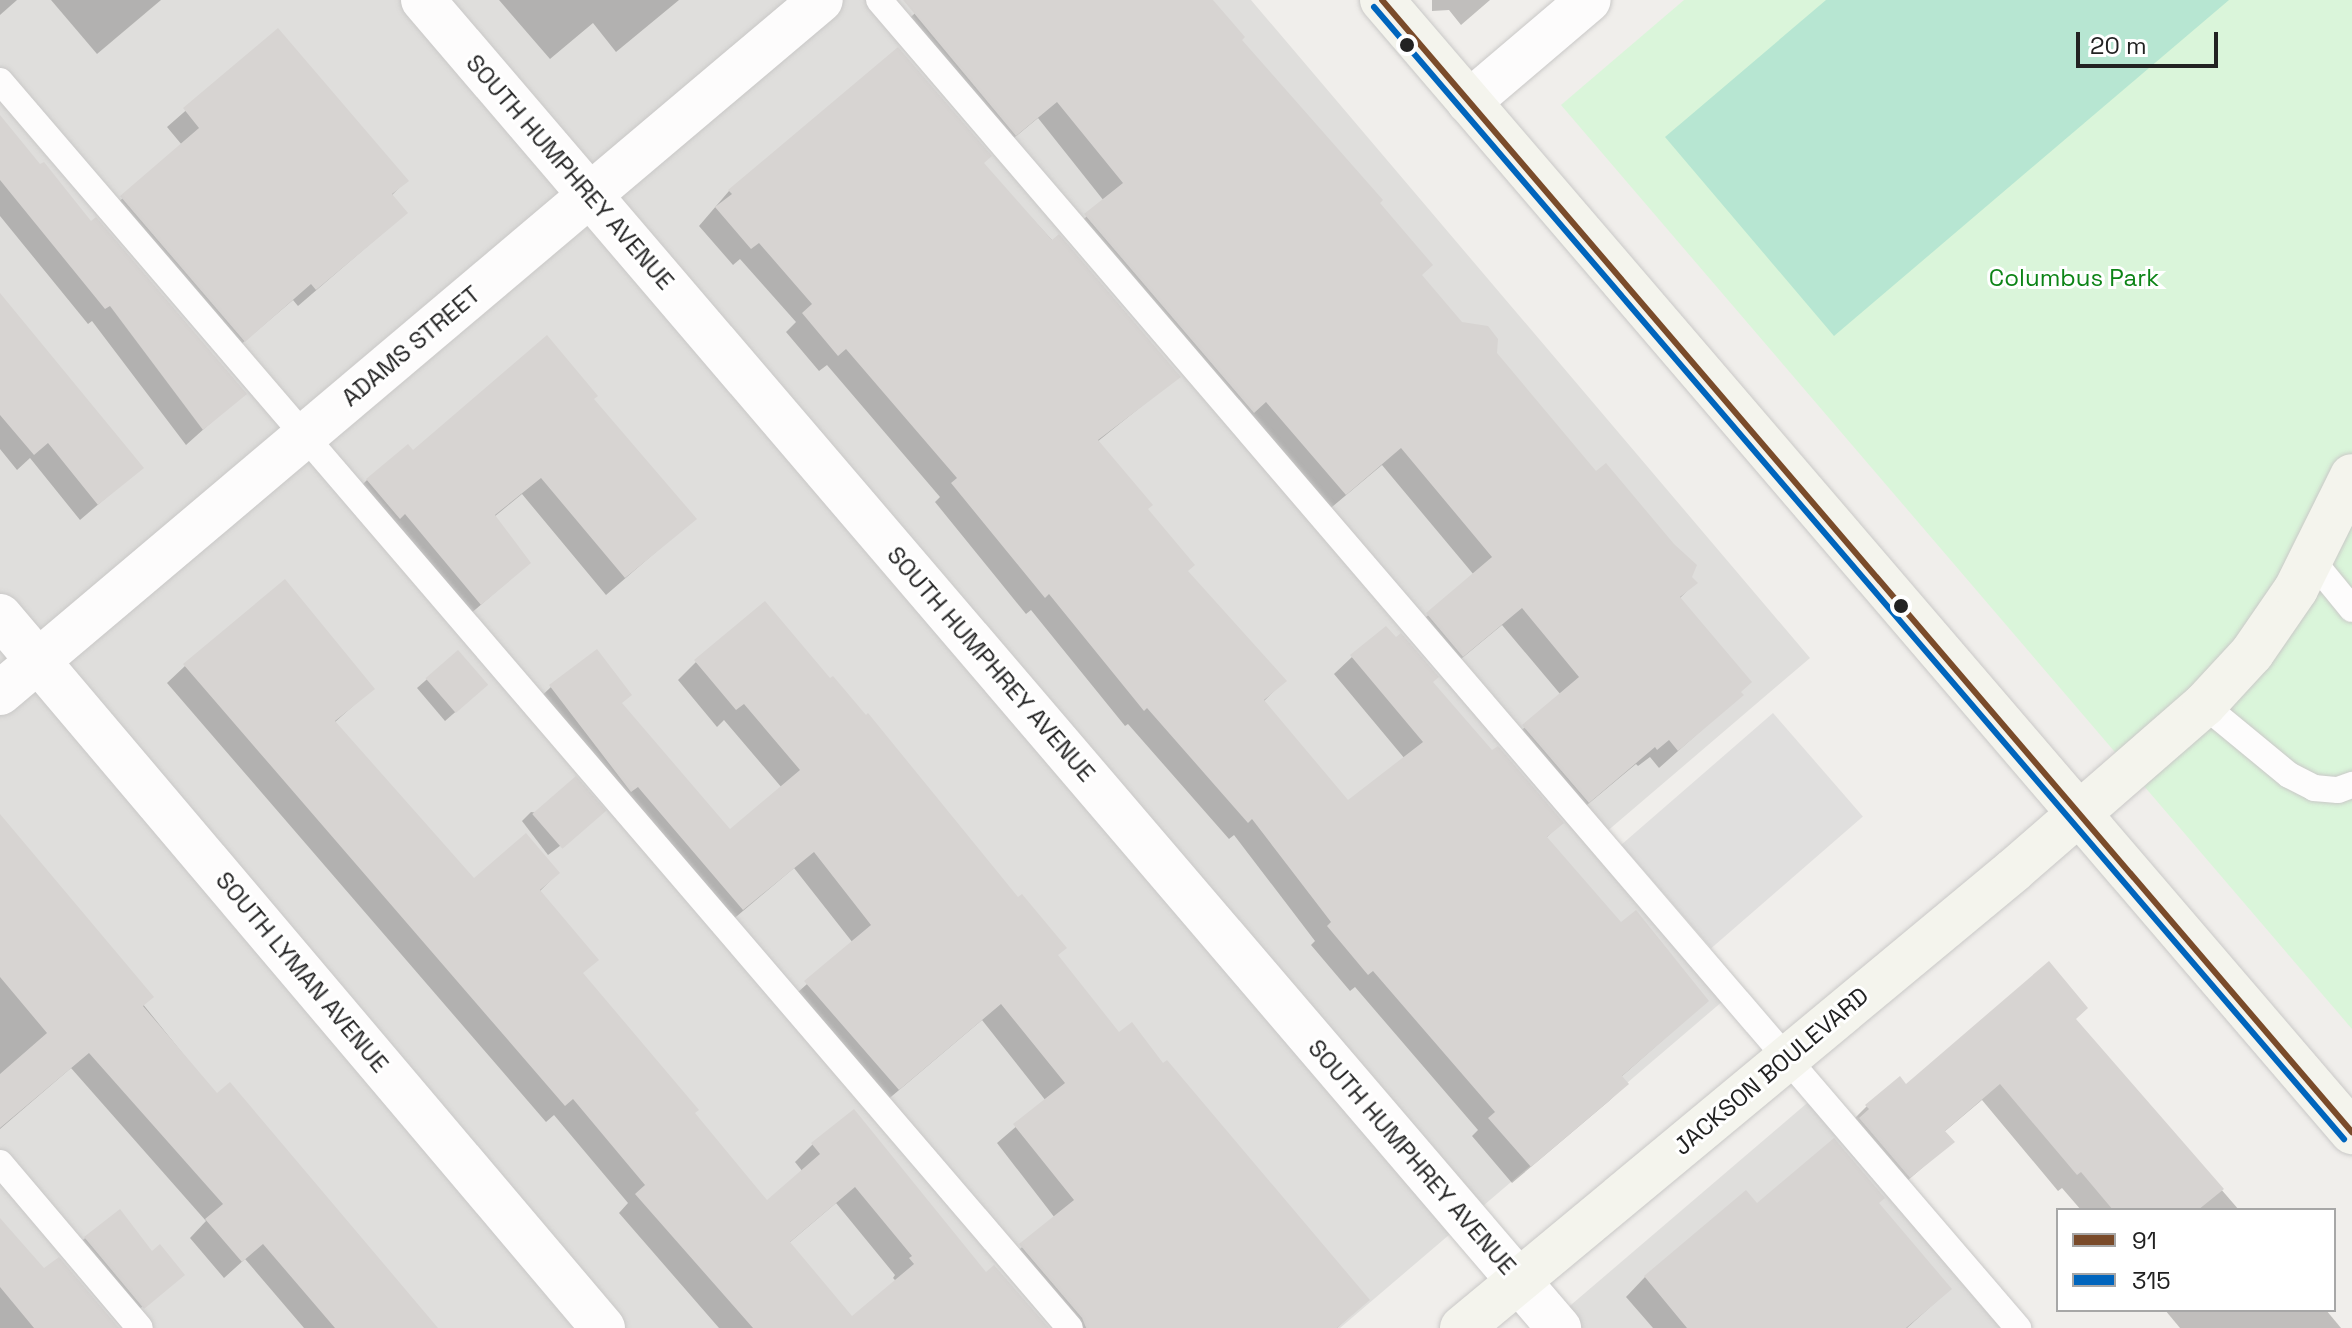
<!DOCTYPE html>
<style>
body{margin:0}
#map{position:relative;width:2352px;height:1328px;overflow:hidden;background:#f0eeeb;font-family:"Space Grotesk",sans-serif}
div>[style]{position:absolute}
[style*='--x']{left:calc(var(--x)*1px);top:calc(var(--y)*1px);width:calc(var(--w)*1px);rotate:calc(var(--a)*1deg)}
.residential>*{inset:0;background:#dfdedc}
.park>*{inset:0;background:#daf5da}
.pitch>*{inset:0;background:#b7e6d2}
.parking>*{inset:0;background:#e0dfde;transform-origin:0 0}
.shadow>*{inset:0;background:#0003;transform-origin:0 0}
.building>*{inset:0;background:#d7d4d2;transform-origin:0 0}
.roads{filter:drop-shadow(0 0 2px #c9c8c7) drop-shadow(0 0 2px #c9c8c7)}
.lane>*{height:26px;margin:-13px;padding:0 13px;transform-origin:13px;border-radius:13px;background:#fdfcfc}
.street>*{height:44px;margin:-22px;padding:0 22px;transform-origin:22px;border-radius:22px;background:#fdfcfc}
.secondary>*{height:44px;margin:-22px;padding:0 22px;transform-origin:22px;border-radius:22px;background:#f4f4ed}
.bus-1>*{height:6px;margin:-3px;padding:0 3px;transform-origin:3px;border-radius:3px;background:#7a4b2a}
.bus-2>*{height:6px;margin:-3px;padding:0 3px;transform-origin:3px;border-radius:3px;background:#0065bd}
.dots>*{width:22px;height:22px;translate:-50% -50%;box-sizing:border-box;border:4px solid #fff;border-radius:50%}
span{translate:-50% -50%;white-space:nowrap;text-align:center;line-height:1.15;-webkit-text-stroke:6px #fff;paint-order:stroke}
.street-label{font-size:24px;color:#222}
.park-label{font-size:24px;color:#0c8416}
.legend{position:absolute;left:2056px;top:1208px;width:280px;height:104px;box-sizing:border-box;background:#fff;border:2px solid #a7a7a7;margin:0;padding:10px 14px;list-style:none;font-size:24px;color:#222}
.legend li{display:flex;align-items:center;gap:16px;height:40px}
.legend b{width:40px;border:2px solid #a7a7a7}
.scale{position:absolute;left:2076px;top:32px;width:142px;height:36px;box-sizing:border-box;border:4px solid #222;border-top:0;padding-left:10px;font-size:24px;line-height:28px;white-space:nowrap;color:#222;-webkit-text-stroke:6px #fff;paint-order:stroke}
</style>
<div id="map">
<div class="residential">
<i style="clip-path:polygon(0 0,1251px 0,1810px 658px,1605px 833px,1737px 989px,1340px 1328px,0 1328px)"></i>
<i style="clip-path:polygon(1813px 1098px,2009px 1328px,1544px 1328px)"></i>
</div>
<div class="park">
<i style="clip-path:polygon(1684px 0,2352px 0,2352px 1029px,1561px 105px)"></i>
</div>
<div class="pitch">
<i style="clip-path:polygon(1826px 0,2229px 0,1834px 336px,1665px 137px)"></i>
</div>
<div class="parking">
<i style="left:1773px;top:713px;width:137px;height:201px;rotate:49deg"></i>
</div>
<div class="shadow">
<i style="clip-path:polygon(0 0,17px 0,0 15px)"></i>
<i style="clip-path:polygon(51px 0,161px 0,97px 54px)"></i>
<i style="clip-path:polygon(499px 0,679px 0,616px 52px,593px 23px,550px 59px)"></i>
<i style="clip-path:polygon(929px 0,1201px 0,1377px 203px,1420px 276px,1461px 324px,1494px 354px,1596px 474px,1695px 583px,1679px 599px,1741px 695px,1659px 768px,1650px 757px,1638px 766px,1636px 764px,1569px 820px,1505px 745px,1561px 695px,1502px 625px,1444px 673px,1409px 632px,1474px 575px,1382px 465px,1326px 512px,1067px 234px,1104px 201px,1038px 118px,997px 152px,896px 31px)"></i>
<i style="clip-path:polygon(1432px 0,1490px 0,1461px 25px,1449px 10px,1432px 11px)"></i>
<i style="clip-path:polygon(278px 30px,406px 181px,391px 196px,406px 213px,298px 306px,293px 300px,226px 357px,104px 215px,182px 145px,167px 127px)"></i>
<i style="clip-path:polygon(0 123px,244px 393px,186px 445px,92px 321px,88px 324px,0 216px)"></i>
<i style="clip-path:polygon(982px 164px,1178px 377px,1097px 442px,1186px 571px,1284px 681px,1263px 702px,1348px 803px,1405px 759px,1334px 674px,1352px 657px,1431px 682px,1492px 753px,1561px 823px,1546px 838px,1620px 925px,1707px 1001px,1621px 1077px,1626px 1084px,1609px 1101px,1512px 1183px,1472px 1136px,1478px 1130px,1355px 987px,1350px 991px,1311px 945px,1315px 941px,1234px 835px,1229px 839px,1128px 724px,1125px 726px,1031px 610px,1026px 614px,935px 502px,940px 497px,827px 365px,819px 371px,786px 332px,796px 322px,740px 259px,733px 265px,699px 226px,729px 191px)"></i>
<i style="clip-path:polygon(0 302px,142px 467px,80px 520px,30px 458px,17px 470px,0 449px)"></i>
<i style="clip-path:polygon(591px 400px,694px 519px,606px 595px,522px 494px,494px 517px,529px 563px,461px 622px,349px 498px,367px 480px,412px 452px)"></i>
<i style="clip-path:polygon(457px 653px,476px 694px,445px 721px,417px 688px)"></i>
<i style="clip-path:polygon(696px 662px,1056px 956px,1118px 1034px,1163px 1066px,1367px 1300px,1337px 1328px,1065px 1328px,1003px 1264px,1055px 1218px,997px 1143px,1046px 1101px,982px 1020px,879px 1107px,788px 1001px,853px 943px,794px 868px,724px 927px,532px 705px,551px 687px,620px 704px,730px 832px,782px 788px,724px 720px,717px 727px,678px 680px)"></i>
<i style="clip-path:polygon(evenodd,185px 666px,372px 689px,334px 723px,474px 881px,558px 873px,539px 892px,581px 975px,766px 1202px,803px 1172px,795px 1162px,813px 1144px,985px 1275px,1042px 1328px,719px 1328px,619px 1213px,628px 1203px,554px 1115px,546px 1122px,167px 683px,185px 666px,836px 1203px,895px 1275px,893px 1278px,896px 1281px,851px 1319px,789px 1243px,836px 1203px)"></i>
<i style="clip-path:polygon(531px 812px,594px 820px,548px 855px,522px 821px)"></i>
<i style="clip-path:polygon(0 827px,217px 1096px,434px 1328px,304px 1328px,245px 1259px,224px 1278px,190px 1238px,206px 1221px,71px 1068px,0 1129px)"></i>
<i style="clip-path:polygon(2074px 1019px,2239px 1210px,2081px 1210px,2062px 1188px,2058px 1191px,1982px 1100px,1944px 1132px,1952px 1142px,1892px 1194px,1849px 1124px,1867px 1106px,1906px 1087px)"></i>
<i style="clip-path:polygon(1877px 1204px,1950px 1289px,1907px 1328px,1653px 1328px,1626px 1297px,1645px 1277px,1757px 1206px)"></i>
<i style="left:120px;top:1212px;width:89px;height:55px;rotate:53deg"></i>
<i style="clip-path:polygon(0 1280px,116px 1328px,0 1328px)"></i>
<i style="clip-path:polygon(2165px 1310px,2326px 1310px,2341px 1328px,2180px 1328px)"></i>
</div>
<div class="building">
<i style="clip-path:polygon(903px 0,1213px 0,1245px 37px,1242px 40px,1383px 200px,1380px 203px,1433px 265px,1422px 275px,1462px 322px,1488px 326px,1498px 339px,1497px 353px,1596px 471px,1606px 463px,1674px 544px,1697px 565px,1692px 577px,1698px 583px,1680px 597px,1752px 682px,1741px 692px,1744px 695px,1678px 751px,1669px 740px,1657px 750px,1655px 747px,1589px 803px,1522px 725px,1579px 677px,1522px 608px,1463px 657px,1426px 613px,1492px 557px,1401px 448px,1346px 495px,1266px 402px,1254px 413px,1084px 214px,1123px 183px,1057px 102px,1016px 136px)"></i>
<i style="clip-path:polygon(278px 28px,409px 181px,392px 194px,408px 213px,316px 290px,311px 284px,245px 342px,120px 196px,199px 128px,183px 108px)"></i>
<i style="clip-path:polygon(898px 47px,992px 156px,984px 163px,1052px 240px,1059px 234px,1181px 377px,1098px 440px,1153px 505px,1148px 509px,1195px 565px,1188px 571px,1287px 681px,1264px 700px,1348px 800px,1423px 742px,1350px 655px,1386px 626px,1396px 637px,1401px 633px,1439px 677px,1433px 682px,1492px 750px,1498px 746px,1564px 823px,1547px 837px,1621px 922px,1636px 910px,1709px 1001px,1622px 1076px,1629px 1084px,1531px 1167px,1488px 1118px,1495px 1112px,1373px 971px,1368px 975px,1327px 926px,1331px 922px,1252px 819px,1248px 823px,1147px 708px,1144px 711px,1049px 594px,1045px 598px,951px 483px,957px 478px,846px 349px,838px 356px,802px 313px,812px 304px,759px 243px,751px 249px,715px 207px,732px 194px,728px 190px)"></i>
<i style="clip-path:polygon(0 115px,40px 164px,44px 162px,91px 221px,96px 217px,247px 394px,203px 430px,110px 306px,105px 309px,0 180px)"></i>
<i style="clip-path:polygon(0 293px,144px 468px,98px 505px,48px 443px,34px 455px,0 415px)"></i>
<i style="clip-path:polygon(547px 335px,598px 396px,594px 399px,697px 519px,625px 578px,541px 478px,495px 515px,531px 563px,481px 605px,405px 514px,400px 519px,366px 479px,408px 444px,413px 450px)"></i>
<i style="clip-path:polygon(evenodd,285px 579px,375px 689px,335px 721px,474px 878px,526px 833px,560px 873px,540px 890px,599px 960px,583px 973px,699px 1110px,695px 1113px,767px 1200px,820px 1154px,811px 1143px,854px 1109px,986px 1272px,994px 1265px,1049px 1328px,753px 1328px,635px 1194px,645px 1185px,573px 1099px,565px 1106px,183px 664px,285px 579px,855px 1187px,912px 1256px,909px 1258px,914px 1264px,852px 1316px,790px 1242px,855px 1187px)"></i>
<i style="clip-path:polygon(765px 601px,830px 678px,833px 676px,866px 715px,868px 713px,1018px 897px,1022px 894px,1067px 948px,1058px 955px,1119px 1032px,1132px 1022px,1163px 1063px,1167px 1060px,1370px 1300px,1337px 1328px,1086px 1328px,1082px 1318px,1019px 1244px,1074px 1200px,1013px 1124px,1065px 1083px,1001px 1004px,899px 1090px,804px 981px,871px 925px,814px 852px,743px 910px,643px 793px,638px 787px,631px 792px,549px 685px,597px 649px,632px 695px,622px 703px,730px 829px,800px 770px,744px 704px,736px 710px,694px 660px)"></i>
<i style="left:458px;top:650px;width:46px;height:43px;rotate:49deg"></i>
<i style="left:576px;top:776px;width:46px;height:58px;rotate:49deg"></i>
<i style="clip-path:polygon(0 814px,154px 997px,143px 1006px,217px 1093px,230px 1082px,438px 1328px,335px 1328px,263px 1244px,242px 1262px,205px 1219px,223px 1204px,89px 1053px,0 1128px,0 1074px,47px 1033px,0 977px)"></i>
<i style="clip-path:polygon(2049px 961px,2088px 1008px,2076px 1019px,2224px 1189px,2198px 1210px,2113px 1210px,2081px 1172px,2077px 1175px,2000px 1084px,1945px 1131px,1955px 1142px,1910px 1178px,1859px 1118px,1869px 1109px,1865px 1105px,1900px 1076px,1906px 1084px)"></i>
<i style="clip-path:polygon(1834px 1138px,1885px 1198px,1879px 1203px,1952px 1289px,1906px 1328px,1687px 1328px,1644px 1276px,1746px 1190px,1757px 1203px)"></i>
<i style="clip-path:polygon(120px 1209px,152px 1251px,160px 1244px,185px 1275px,144px 1309px,84px 1237px)"></i>
<i style="clip-path:polygon(0 1218px,44px 1268px,59px 1257px,119px 1328px,34px 1328px,0 1287px)"></i>
</div>
<div class="roads">
<div class="lane">
<i style="--x:879;--y:0;--w:1750;--a:49.38"></i>
<i style="--x:0;--y:81;--w:1643;--a:49.37"></i>
<i style="--x:2312;--y:560;--w:63;--a:50.8"></i>
<i style="--x:2204;--y:705;--w:110;--a:39.5"></i>
<i style="--x:2289;--y:775;--w:28;--a:27"></i>
<i style="--x:2314;--y:788;--w:24;--a:5"></i>
<i style="--x:2338;--y:790;--w:15;--a:-20"></i>
<i style="--x:0;--y:1163;--w:216;--a:49.7"></i>
</div>
<div class="street">
<i style="--x:423;--y:0;--w:1748;--a:49.46"></i>
<i style="--x:1469;--y:102;--w:157;--a:-40.4"></i>
<i style="--x:0;--y:616;--w:933;--a:49.74"></i>
<i style="--x:0;--y:693;--w:1074;--a:-40.17"></i>
</div>
<div class="secondary">
<i style="--x:1382;--y:0;--w:1491;--a:49.41"></i>
<i style="--x:1462;--y:1328;--w:717;--a:-39.68"></i>
<i style="--x:2014;--y:870;--w:252;--a:-41"></i>
<i style="--x:2204;--y:705;--w:71;--a:-47.3"></i>
<i style="--x:2252;--y:653;--w:78;--a:-55.5"></i>
<i style="--x:2296;--y:589;--w:126;--a:-63.6"></i>
</div>
</div>
<div class="bus-1">
<i style="--x:1382;--y:0;--w:1491;--a:49.41"></i>
</div>
<div class="bus-2">
<i style="--x:1374;--y:7;--w:1491;--a:49.41"></i>
</div>
<div class="dots">
<i style="left:1407px;top:45px;background:#222"></i>
<i style="left:1901px;top:606px;background:#222"></i>
</div>
<div class="street-label">
<span style="left:570px;top:172px;rotate:49deg">SOUTH HUMPHREY AVENUE</span>
<span style="left:411px;top:346px;rotate:-40deg">ADAMS STREET</span>
<span style="left:991px;top:664px;rotate:49deg">SOUTH HUMPHREY AVENUE</span>
<span style="left:302px;top:972px;rotate:50deg">SOUTH LYMAN AVENUE</span>
<span style="left:1771px;top:1071px;rotate:-40deg">JACKSON BOULEVARD</span>
<span style="left:1412px;top:1157px;rotate:49deg">SOUTH HUMPHREY AVENUE</span>
</div>
<div class="park-label">
<span style="left:2074px;top:278px">Columbus Park</span>
</div>
<ul class="legend">
<li><b style="height:10px;background:#7a4b2a"></b>91</li>
<li><b style="height:10px;background:#0065bd"></b>315</li>
</ul>
<div class="scale">20 m</div>
</div>
